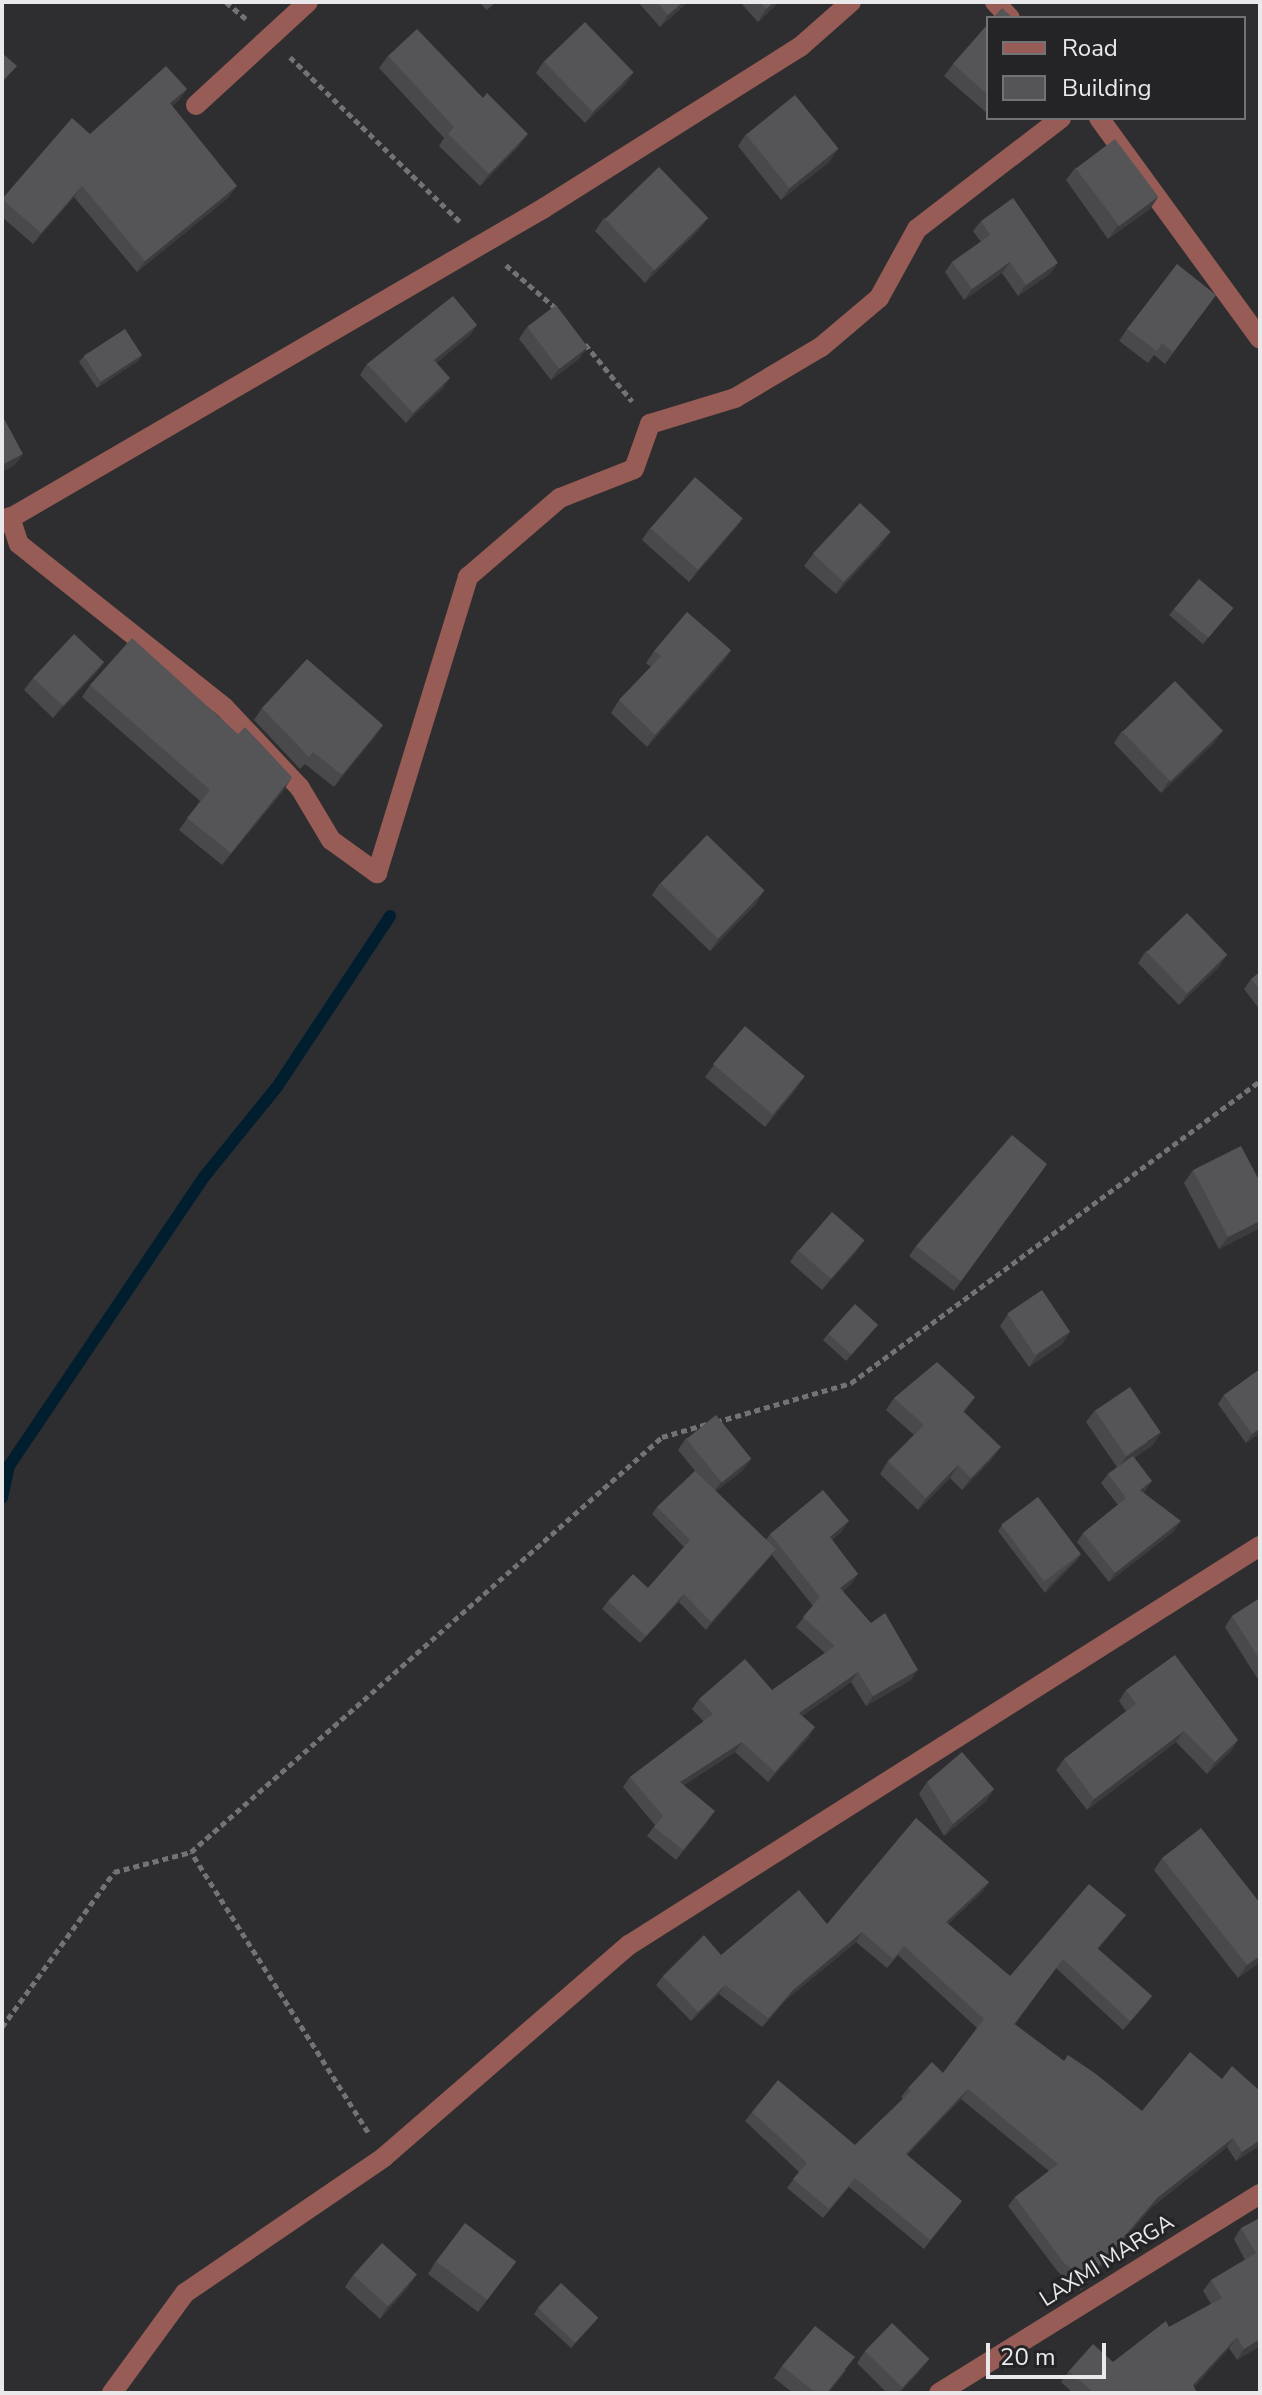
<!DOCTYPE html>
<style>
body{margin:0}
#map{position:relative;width:1262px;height:2395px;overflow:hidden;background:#2e2e30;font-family:"Nunito Sans",sans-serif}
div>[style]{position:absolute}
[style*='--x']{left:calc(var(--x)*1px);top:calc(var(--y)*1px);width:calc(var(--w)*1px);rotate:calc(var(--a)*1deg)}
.stream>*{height:12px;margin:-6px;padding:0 6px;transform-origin:6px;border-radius:6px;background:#011e2e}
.path>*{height:5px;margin-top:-2.5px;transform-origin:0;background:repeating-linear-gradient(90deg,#737375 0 6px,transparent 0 10px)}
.street>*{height:20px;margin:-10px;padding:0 10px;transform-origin:10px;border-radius:10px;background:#975c55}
.wall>*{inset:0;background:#49494c}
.shaded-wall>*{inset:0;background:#3c3c3e}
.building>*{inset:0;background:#555558;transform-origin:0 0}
span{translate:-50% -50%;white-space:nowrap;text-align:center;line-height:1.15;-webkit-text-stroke:6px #242426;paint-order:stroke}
.street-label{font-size:22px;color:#e9e9eb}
.frame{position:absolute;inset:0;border:4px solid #e9e9eb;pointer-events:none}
.legend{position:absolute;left:986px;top:16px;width:260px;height:104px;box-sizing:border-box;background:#242426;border:2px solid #737375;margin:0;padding:10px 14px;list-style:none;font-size:24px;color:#e9e9eb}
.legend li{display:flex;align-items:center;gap:16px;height:40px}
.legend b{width:40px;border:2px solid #737375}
.scale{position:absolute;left:986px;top:2343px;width:120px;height:36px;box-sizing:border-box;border:4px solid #e9e9eb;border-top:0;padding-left:10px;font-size:24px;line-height:28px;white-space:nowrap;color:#e9e9eb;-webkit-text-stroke:6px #242426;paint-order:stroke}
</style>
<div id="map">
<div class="stream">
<i style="--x:2;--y:1498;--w:33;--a:-78"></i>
<i style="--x:9;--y:1466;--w:349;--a:-56"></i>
<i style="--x:204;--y:1177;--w:116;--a:-51"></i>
<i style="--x:277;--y:1087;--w:205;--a:-56.5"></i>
</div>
<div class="path">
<i style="--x:226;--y:2;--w:26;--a:40"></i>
<i style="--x:290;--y:57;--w:238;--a:44.1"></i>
<i style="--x:506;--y:265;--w:70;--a:41"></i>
<i style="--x:585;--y:344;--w:74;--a:50.5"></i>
<i style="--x:716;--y:1422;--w:141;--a:-16.1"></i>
<i style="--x:851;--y:1383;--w:508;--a:-36.44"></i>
<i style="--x:2;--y:2027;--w:191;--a:-54.1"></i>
<i style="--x:114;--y:1872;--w:80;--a:-14.6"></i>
<i style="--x:368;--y:2132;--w:331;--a:-122.3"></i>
<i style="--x:191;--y:1852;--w:628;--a:-41.38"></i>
<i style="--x:662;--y:1437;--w:47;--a:-16.1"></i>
</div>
<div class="street">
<i style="--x:995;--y:2;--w:22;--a:47"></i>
<i style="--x:196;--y:105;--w:152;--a:-42.6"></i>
<i style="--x:1099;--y:118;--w:273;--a:53.9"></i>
<i style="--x:10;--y:517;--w:28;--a:72"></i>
<i style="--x:19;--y:544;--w:262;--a:38.5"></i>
<i style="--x:224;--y:707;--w:111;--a:46.8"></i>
<i style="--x:300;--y:788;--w:61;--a:59.2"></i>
<i style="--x:331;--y:840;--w:57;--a:35.7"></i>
<i style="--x:377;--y:873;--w:310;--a:-72.9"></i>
<i style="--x:468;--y:577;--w:121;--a:-40.7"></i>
<i style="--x:560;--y:498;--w:79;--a:-21.4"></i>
<i style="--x:634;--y:469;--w:48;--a:-70.4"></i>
<i style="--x:650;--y:424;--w:89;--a:-17"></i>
<i style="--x:735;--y:398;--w:100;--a:-30.7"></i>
<i style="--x:821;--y:347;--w:76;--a:-40.2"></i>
<i style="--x:879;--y:298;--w:79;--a:-61.2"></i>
<i style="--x:917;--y:229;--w:182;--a:-37.6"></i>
<i style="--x:2;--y:523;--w:627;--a:-30.16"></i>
<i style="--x:544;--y:208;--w:302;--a:-32.2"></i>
<i style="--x:800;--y:47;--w:68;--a:-41.4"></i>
<i style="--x:112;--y:2393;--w:124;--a:-53.9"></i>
<i style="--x:185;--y:2293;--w:241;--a:-34.3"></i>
<i style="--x:384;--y:2157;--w:324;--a:-40.9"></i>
<i style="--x:629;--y:1945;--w:747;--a:-32.31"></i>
<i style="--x:939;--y:2393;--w:378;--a:-31.8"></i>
</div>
<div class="wall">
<i style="clip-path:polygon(479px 2px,496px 2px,487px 10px)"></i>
<i style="clip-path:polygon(638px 2px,688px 2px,660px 27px)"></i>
<i style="clip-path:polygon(740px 2px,779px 2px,758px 22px)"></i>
<i style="clip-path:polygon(988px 24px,988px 114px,944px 76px,953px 64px)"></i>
<i style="clip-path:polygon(388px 56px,519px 146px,480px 186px,439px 146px,444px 138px,379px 68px)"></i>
<i style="clip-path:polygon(544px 61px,626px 84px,585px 123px,536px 73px)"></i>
<i style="clip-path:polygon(187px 89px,179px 100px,172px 106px,229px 197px,137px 272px,74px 197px,33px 244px,2px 217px,2px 198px,90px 134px)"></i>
<i style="clip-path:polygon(746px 134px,838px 149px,829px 162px,781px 200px,738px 146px)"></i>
<i style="clip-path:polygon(1075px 168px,1158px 197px,1150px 209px,1108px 239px,1066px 180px)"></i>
<i style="clip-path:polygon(604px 218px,699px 230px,645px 283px,595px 231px)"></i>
<i style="clip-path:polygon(981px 221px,1050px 274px,1018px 296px,1002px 273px,964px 300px,945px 272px,952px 262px,981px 242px,973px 231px)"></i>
<i style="clip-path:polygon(1216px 295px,1165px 364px,1154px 355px,1148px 363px,1119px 341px,1127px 329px)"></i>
<i style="clip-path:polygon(477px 325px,470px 335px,436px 363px,443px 388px,406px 423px,360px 375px,367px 364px)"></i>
<i style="clip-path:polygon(527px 327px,579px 359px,551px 380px,519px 339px)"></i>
<i style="clip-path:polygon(142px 355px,138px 361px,97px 388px,79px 362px,84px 356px)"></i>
<i style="clip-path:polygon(743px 518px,734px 530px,689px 582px,642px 540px,650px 528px)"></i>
<i style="clip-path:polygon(882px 544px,836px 594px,804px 566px,813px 554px)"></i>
<i style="clip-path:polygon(1233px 608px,1203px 644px,1169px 615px,1174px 609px)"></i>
<i style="clip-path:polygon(731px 650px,723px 662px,647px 747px,611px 713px,619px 700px,651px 667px,646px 663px,654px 651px)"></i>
<i style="clip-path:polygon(104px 662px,95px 674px,53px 718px,24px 690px,33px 678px)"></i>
<i style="clip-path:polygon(90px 685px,284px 790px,222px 865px,179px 830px,200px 801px,82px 697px)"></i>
<i style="clip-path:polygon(262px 708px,383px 725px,334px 787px,305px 764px,300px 769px,254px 720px)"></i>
<i style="clip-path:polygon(1122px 731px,1214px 743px,1161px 793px,1114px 743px)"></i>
<i style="clip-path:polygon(660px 883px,756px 904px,710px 951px,652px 895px)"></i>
<i style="clip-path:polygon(1146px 951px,1219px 967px,1179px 1005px,1138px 963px)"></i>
<i style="clip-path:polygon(1260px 972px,1260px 1010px,1244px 989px,1251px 979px)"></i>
<i style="clip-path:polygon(714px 1065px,797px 1088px,765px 1127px,705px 1077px)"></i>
<i style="clip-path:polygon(1047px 1164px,954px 1291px,909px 1256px,916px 1246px)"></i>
<i style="clip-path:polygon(1193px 1170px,1260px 1228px,1219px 1249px,1184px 1183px)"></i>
<i style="clip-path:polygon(864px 1240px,856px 1252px,822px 1290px,790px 1262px,798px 1250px)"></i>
<i style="clip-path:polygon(1008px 1314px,1070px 1332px,1062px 1344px,1029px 1367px,1000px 1326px)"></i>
<i style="clip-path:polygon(878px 1325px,846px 1361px,823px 1340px,828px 1334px)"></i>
<i style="clip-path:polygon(1260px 1369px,1260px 1433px,1246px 1443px,1218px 1404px,1224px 1395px)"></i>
<i style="clip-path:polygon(975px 1397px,964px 1412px,992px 1459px,962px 1490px,950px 1478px,918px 1510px,880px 1474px,888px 1461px,914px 1435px,886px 1410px,894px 1398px)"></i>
<i style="clip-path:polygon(1095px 1410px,1153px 1445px,1134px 1458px,1145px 1491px,1143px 1493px,1174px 1531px,1109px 1582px,1077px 1542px,1083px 1533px,1118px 1505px,1101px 1483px,1108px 1474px,1117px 1467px,1086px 1422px)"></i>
<i style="clip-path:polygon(686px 1438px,751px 1459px,742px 1471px,716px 1491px,766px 1540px,770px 1534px,842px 1531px,832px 1540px,858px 1574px,851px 1584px,843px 1591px,911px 1680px,866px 1706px,851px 1682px,802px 1716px,809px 1737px,768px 1782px,735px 1752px,684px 1785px,708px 1821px,676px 1860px,647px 1836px,655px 1825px,623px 1787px,630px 1777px,704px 1722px,692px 1709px,699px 1699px,772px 1690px,825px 1653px,796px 1627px,813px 1606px,772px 1555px,706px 1630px,679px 1602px,640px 1643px,602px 1609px,608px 1601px,648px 1588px,684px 1547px,652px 1514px,657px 1507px,695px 1471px,678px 1450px)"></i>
<i style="clip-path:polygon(1002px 1525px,1081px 1554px,1077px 1560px,1045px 1593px,998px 1531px)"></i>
<i style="clip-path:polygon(1260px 1598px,1260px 1676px,1257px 1678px,1225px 1627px,1232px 1616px)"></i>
<i style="clip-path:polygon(1126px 1690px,1238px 1740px,1230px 1752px,1207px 1774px,1176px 1742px,1087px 1810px,1056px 1770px,1064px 1759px,1126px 1711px,1119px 1701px)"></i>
<i style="clip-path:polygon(927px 1782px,994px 1789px,986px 1801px,944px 1836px,919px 1794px)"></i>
<i style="clip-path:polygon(1162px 1858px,1260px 1903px,1260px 1962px,1238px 1978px,1154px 1870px)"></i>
<i style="clip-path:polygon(989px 1882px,982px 1892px,948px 1924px,1010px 1976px,1126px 1915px,1098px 1949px,1152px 1996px,1145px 2005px,1123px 2030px,1056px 1968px,1015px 2024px,1064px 2061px,1142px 2111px,1260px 2145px,1236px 2161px,1227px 2147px,1151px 2208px,1081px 2290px,1058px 2272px,1008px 2206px,1015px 2197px,1049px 2171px,961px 2099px,907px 2155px,962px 2201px,924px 2249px,849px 2187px,823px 2218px,787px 2188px,799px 2172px,745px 2121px,752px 2112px,855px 2145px,903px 2099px,901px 2097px,908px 2088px,943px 2073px,977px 2028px,898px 1955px,887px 1968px,856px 1942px,787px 1999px,762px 2027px,719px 1994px,691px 2021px,656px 1985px,663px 1976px,721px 1955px,827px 1924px)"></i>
<i style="clip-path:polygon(1260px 2218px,1260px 2346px,1237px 2360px,1229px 2348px,1194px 2387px,1197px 2393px,1073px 2393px,1061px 2382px,1069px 2371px,1113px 2362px,1169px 2327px,1211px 2304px,1203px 2291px,1211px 2280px,1245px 2260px,1234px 2239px,1241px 2228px)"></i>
<i style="clip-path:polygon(436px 2261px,516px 2262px,478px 2312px,428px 2274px)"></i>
<i style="clip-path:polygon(353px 2275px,409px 2286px,380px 2319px,345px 2287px)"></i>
<i style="clip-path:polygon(538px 2308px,598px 2318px,571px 2348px,534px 2314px)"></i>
<i style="clip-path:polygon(865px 2351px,920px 2371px,899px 2393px,887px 2393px,857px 2363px)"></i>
<i style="clip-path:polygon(782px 2366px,846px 2370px,828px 2393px,793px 2393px,774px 2378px)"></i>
</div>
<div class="shaded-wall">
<i style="clip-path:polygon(683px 2px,688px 2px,660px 27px,668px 15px)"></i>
<i style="clip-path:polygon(774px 2px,779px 2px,758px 22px,766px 9px)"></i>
<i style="clip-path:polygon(634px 72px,626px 84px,585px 123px,594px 111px)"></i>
<i style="clip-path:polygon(187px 89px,179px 100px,162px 115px,170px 103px)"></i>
<i style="clip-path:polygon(528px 134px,519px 146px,480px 186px,489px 174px)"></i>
<i style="clip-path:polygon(838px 149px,829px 162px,781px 200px,790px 188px)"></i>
<i style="clip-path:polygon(82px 186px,74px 197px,33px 244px,41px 233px)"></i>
<i style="clip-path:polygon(237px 186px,229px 197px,137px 272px,145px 261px)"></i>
<i style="clip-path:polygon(1158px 197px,1150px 209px,1108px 239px,1117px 227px)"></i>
<i style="clip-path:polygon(708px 218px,699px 230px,645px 283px,653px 271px)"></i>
<i style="clip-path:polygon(1010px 262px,1002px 273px,964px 300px,972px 289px)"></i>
<i style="clip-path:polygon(1058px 263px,1050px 274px,1018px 296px,1026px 285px)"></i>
<i style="clip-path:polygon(477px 325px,470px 335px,427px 371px,434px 360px)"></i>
<i style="clip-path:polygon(588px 347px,579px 359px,551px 380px,559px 368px)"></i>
<i style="clip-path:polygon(142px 355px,138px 361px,97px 388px,101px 382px)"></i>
<i style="clip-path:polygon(450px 378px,443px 388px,406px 423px,413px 413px)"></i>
<i style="clip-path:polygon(23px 454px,14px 466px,2px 472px,2px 465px)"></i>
<i style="clip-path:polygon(743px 518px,734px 530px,689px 582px,698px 570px)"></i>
<i style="clip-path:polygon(891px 532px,882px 544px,836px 594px,844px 582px)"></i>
<i style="clip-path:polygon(731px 650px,723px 662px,647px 747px,655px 735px)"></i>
<i style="clip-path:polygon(104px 662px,95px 674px,53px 718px,62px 706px)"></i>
<i style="clip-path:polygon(383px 725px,375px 737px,334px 787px,342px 775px)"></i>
<i style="clip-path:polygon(1223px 731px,1214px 743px,1161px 793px,1169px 781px)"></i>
<i style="clip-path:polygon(292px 777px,284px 790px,222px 865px,231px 853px)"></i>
<i style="clip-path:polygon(764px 891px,756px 904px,710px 951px,718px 939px)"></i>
<i style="clip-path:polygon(1227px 955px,1219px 967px,1179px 1005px,1188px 993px)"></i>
<i style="clip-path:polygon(805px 1076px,797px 1088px,765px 1127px,773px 1115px)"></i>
<i style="clip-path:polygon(1260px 1221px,1260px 1228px,1219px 1249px,1228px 1237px)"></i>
<i style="clip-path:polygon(864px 1240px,856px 1252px,822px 1290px,831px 1278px)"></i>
<i style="clip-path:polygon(1070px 1332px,1062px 1344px,1029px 1367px,1037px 1355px)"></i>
<i style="clip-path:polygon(1260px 1428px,1260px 1433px,1246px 1443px,1252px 1434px)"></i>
<i style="clip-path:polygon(1161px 1433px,1153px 1445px,1118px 1469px,1126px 1457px)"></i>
<i style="clip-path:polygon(1001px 1447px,992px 1459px,962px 1490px,971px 1478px)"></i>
<i style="clip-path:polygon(751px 1459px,742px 1471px,712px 1494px,721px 1482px)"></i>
<i style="clip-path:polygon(958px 1465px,950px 1478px,918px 1510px,926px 1498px)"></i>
<i style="clip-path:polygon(1152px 1481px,1145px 1491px,1133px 1500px,1140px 1490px)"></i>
<i style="clip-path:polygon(849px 1521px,842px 1531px,823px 1547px,830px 1537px)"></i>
<i style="clip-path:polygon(1181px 1521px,1174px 1531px,1109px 1582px,1115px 1573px)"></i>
<i style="clip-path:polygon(776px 1549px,770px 1557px,706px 1630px,711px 1622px)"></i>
<i style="clip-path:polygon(1081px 1554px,1077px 1560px,1045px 1593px,1049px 1586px)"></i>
<i style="clip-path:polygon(858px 1574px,851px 1584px,833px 1598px,840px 1588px)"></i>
<i style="clip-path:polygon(684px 1594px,679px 1602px,640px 1643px,646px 1636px)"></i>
<i style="clip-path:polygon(918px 1670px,911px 1680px,866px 1706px,873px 1696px)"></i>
<i style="clip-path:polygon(858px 1672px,851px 1682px,792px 1723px,799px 1713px)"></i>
<i style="clip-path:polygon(815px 1727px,809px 1737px,768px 1782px,775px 1772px)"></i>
<i style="clip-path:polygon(1184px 1731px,1176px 1742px,1087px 1810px,1094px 1799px)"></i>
<i style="clip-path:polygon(1238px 1740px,1230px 1752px,1207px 1774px,1215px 1762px)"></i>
<i style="clip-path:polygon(742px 1742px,735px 1752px,673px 1792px,680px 1782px)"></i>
<i style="clip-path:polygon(994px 1789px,986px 1801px,944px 1836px,953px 1824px)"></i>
<i style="clip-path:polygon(715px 1811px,708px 1821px,676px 1860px,683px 1850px)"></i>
<i style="clip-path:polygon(989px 1882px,982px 1892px,939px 1932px,946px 1922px)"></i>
<i style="clip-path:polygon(862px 1932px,856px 1942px,787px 1999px,762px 2027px,793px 1990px)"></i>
<i style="clip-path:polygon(1260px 1956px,1260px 1962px,1238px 1978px,1247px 1965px)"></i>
<i style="clip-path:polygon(725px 1985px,719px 1994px,691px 2021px,698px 2012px)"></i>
<i style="clip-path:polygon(968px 2089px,961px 2099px,899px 2163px,906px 2154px)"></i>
<i style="clip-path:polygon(1233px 2138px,1227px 2147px,1151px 2208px,1081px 2290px,1087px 2280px,1157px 2198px)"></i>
<i style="clip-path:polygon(1260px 2140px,1260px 2145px,1236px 2161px,1242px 2152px)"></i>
<i style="clip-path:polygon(417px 2274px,409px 2286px,380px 2319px,388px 2306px)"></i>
<i style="clip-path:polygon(1237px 2337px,1229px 2348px,1189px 2393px,1193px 2385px)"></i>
<i style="clip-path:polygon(1260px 2339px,1260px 2346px,1237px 2360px,1244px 2349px)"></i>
<i style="clip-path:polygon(929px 2359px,920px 2371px,899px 2393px,898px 2393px)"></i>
</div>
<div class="building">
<i style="clip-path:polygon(657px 2px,683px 2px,668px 15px)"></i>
<i style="clip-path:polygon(760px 2px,774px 2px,766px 9px)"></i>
<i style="clip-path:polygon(1002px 8px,1013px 18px,993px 18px)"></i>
<i style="left:585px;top:22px;width:70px;height:57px;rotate:46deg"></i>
<i style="clip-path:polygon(988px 24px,988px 95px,953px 64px)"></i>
<i style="clip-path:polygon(417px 29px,483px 98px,487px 93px,528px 134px,489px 174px,448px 134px,454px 127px,388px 56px)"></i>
<i style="clip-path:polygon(2px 53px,17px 66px,2px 82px)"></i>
<i style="clip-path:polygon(166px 66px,187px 89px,170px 103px,237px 186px,145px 261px,82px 186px,41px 233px,2px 199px,72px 118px,90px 134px)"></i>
<i style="left:795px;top:95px;width:69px;height:63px;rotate:51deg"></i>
<i style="left:1115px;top:139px;width:72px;height:49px;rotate:53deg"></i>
<i style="left:659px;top:167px;width:71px;height:75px;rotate:46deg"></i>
<i style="clip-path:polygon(1013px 198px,1058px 263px,1026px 285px,1010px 262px,972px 289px,952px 262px,990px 235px,981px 221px)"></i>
<i style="clip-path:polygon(1177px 264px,1216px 295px,1173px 352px,1162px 343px,1157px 351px,1127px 329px)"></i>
<i style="clip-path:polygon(453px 296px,477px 325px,434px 360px,450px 378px,413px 413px,367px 364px)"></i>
<i style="left:556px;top:305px;width:53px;height:36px;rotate:53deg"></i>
<i style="left:125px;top:329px;width:31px;height:49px;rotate:57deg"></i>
<i style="clip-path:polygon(2px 415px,23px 454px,2px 465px)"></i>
<i style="left:695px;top:477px;width:63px;height:68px;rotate:41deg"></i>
<i style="left:860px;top:503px;width:42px;height:69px;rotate:43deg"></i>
<i style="left:1199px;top:579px;width:45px;height:39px;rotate:40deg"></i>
<i style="clip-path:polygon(687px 612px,731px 650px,655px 735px,619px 700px,661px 656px,654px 651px)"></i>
<i style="left:74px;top:634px;width:41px;height:60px;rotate:43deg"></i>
<i style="clip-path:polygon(132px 638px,238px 734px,245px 727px,292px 777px,231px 853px,187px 818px,210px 790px,90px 685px)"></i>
<i style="clip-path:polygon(307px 659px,383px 725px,342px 775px,313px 752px,309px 757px,262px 708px)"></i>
<i style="left:1175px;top:681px;width:69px;height:73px;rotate:46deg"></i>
<i style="left:707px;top:835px;width:80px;height:67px;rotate:44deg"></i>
<i style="left:1187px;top:913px;width:58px;height:56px;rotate:46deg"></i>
<i style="clip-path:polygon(1260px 972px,1260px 990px,1251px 979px)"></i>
<i style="left:745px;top:1026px;width:78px;height:50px;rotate:40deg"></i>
<i style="clip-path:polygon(1012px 1135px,1047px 1164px,961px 1281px,916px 1246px)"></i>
<i style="clip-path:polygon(1241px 1146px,1260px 1182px,1260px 1221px,1228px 1237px,1193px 1170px)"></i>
<i style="left:832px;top:1212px;width:43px;height:51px;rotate:41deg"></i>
<i style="left:1042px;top:1290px;width:50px;height:42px;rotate:56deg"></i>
<i style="left:855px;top:1304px;width:31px;height:40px;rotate:42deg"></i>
<i style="clip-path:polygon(937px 1362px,975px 1397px,963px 1411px,1001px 1447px,971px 1478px,958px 1465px,926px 1498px,888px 1461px,924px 1425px,894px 1398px)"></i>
<i style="clip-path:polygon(1260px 1369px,1260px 1428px,1252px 1434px,1224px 1395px)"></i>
<i style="left:1130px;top:1387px;width:55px;height:42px;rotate:56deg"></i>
<i style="left:716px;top:1415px;width:56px;height:38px;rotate:51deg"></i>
<i style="clip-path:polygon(1133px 1456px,1152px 1481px,1140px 1490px,1181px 1521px,1115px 1573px,1083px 1533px,1126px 1498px,1108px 1474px)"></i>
<i style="clip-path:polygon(695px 1471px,776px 1549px,711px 1622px,684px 1594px,646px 1636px,608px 1601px,633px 1574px,648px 1588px,690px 1540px,657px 1507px)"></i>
<i style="clip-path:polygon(823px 1490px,849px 1521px,830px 1537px,858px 1574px,840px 1588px,871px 1623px,885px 1613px,918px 1670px,873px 1696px,858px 1672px,799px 1713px,815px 1727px,775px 1772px,742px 1742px,680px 1782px,715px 1811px,683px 1850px,654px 1827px,663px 1816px,630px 1777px,713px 1714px,699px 1699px,745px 1659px,772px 1690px,835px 1646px,803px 1617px,820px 1597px,770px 1534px)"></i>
<i style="left:1038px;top:1497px;width:71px;height:46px;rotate:53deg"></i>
<i style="clip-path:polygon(1260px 1598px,1260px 1660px,1232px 1616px)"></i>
<i style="clip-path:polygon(1175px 1655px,1238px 1740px,1215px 1762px,1184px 1731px,1094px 1799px,1064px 1759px,1136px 1704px,1126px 1690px)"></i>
<i style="clip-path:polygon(962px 1752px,994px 1789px,953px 1824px,927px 1782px)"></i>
<i style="clip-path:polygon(916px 1818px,989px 1882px,946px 1922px,1010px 1976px,1089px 1884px,1126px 1915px,1097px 1948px,1152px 1996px,1130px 2021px,1063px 1959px,1014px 2024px,1064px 2061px,1068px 2055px,1096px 2074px,1142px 2111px,1190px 2052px,1222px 2079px,1232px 2066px,1260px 2091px,1260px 2140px,1242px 2152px,1233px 2138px,1157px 2198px,1087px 2280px,1064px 2263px,1015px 2197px,1058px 2164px,968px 2089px,906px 2154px,962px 2201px,930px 2240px,855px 2178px,829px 2209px,793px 2179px,807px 2163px,752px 2112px,778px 2080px,855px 2145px,911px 2091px,908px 2088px,932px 2062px,943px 2073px,984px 2019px,904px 1946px,893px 1959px,862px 1932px,793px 1990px,768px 2018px,725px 1985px,698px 2012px,663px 1976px,704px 1935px,721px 1955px,799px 1890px,827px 1924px)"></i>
<i style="clip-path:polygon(1201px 1828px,1260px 1903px,1260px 1956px,1247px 1965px,1162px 1858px)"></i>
<i style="clip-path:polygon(1260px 2218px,1260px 2339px,1244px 2349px,1237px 2337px,1193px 2385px,1197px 2393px,1094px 2393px,1069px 2371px,1093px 2344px,1113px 2362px,1166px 2321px,1169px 2327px,1222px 2298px,1211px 2280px,1256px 2253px,1241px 2228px)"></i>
<i style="left:465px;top:2223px;width:64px;height:48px;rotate:37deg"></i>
<i style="left:382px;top:2243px;width:47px;height:43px;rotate:42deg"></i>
<i style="left:561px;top:2283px;width:51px;height:34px;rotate:43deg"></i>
<i style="left:892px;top:2323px;width:52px;height:39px;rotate:44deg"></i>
<i style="clip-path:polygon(815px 2326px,855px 2357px,826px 2393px,816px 2393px,782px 2366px)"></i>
</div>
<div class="street-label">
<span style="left:1107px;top:2261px;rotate:-32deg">LAXMI MARGA</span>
</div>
<div class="frame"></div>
<ul class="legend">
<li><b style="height:10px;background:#975c55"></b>Road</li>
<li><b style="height:22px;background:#555558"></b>Building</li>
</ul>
<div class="scale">20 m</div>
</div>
